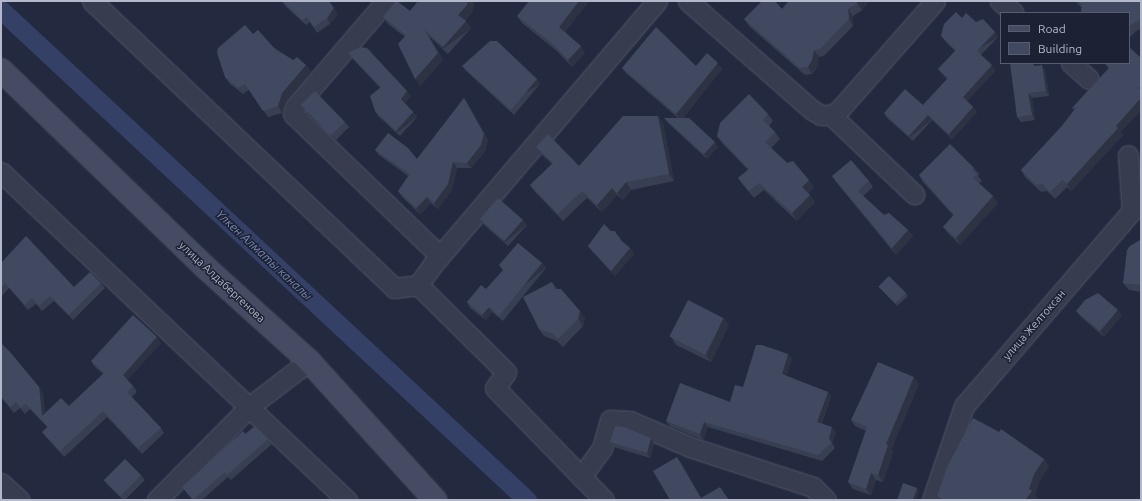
<!DOCTYPE html>
<meta charset="utf-8">
<style>
body{margin:0}
#map{position:relative;width:1142px;height:501px;overflow:hidden;background:#232a3f;font-family:Ubuntu,sans-serif}
div>[style]{position:absolute}
[style*='--x']{left:calc(var(--x)*1px);top:calc(var(--y)*1px);width:calc(var(--w)*1px);rotate:calc(var(--a)*1deg)}
.canal>*{height:19px;margin:-9.5px;padding:0 9.5px;transform-origin:9.5px;border-radius:9.5px;background:#344065}
.roads{filter:drop-shadow(0 0 1px #52586a) drop-shadow(0 0 1px #52586a)}
.minor>*{height:19px;margin:-9.5px;padding:0 9.5px;transform-origin:9.5px;border-radius:9.5px;background:#373d4f}
.secondary>*{height:22px;margin:-11px;padding:0 11px;transform-origin:11px;border-radius:11px;background:#454b62}
.wall>*{inset:0;background:#383f53}
.shaded-wall>*{inset:0;background:#2e3344;transform-origin:0 0}
.building>*{inset:0;background:#414961;transform-origin:0 0}
span{translate:-50% -50%;white-space:nowrap;text-align:center;line-height:1.15;-webkit-text-stroke:3px #1c2234;paint-order:stroke}
.street-label{font-size:11px;color:#b3b8ca}
.water-label{font-size:12px;color:#7988b3;font-style:italic}
.frame{position:absolute;inset:0;border:2px solid #b3b8ca;pointer-events:none}
.legend{position:absolute;left:1000px;top:12px;width:130px;height:52px;box-sizing:border-box;background:#1c2234;border:1px solid #585e70;margin:0;padding:5px 7px;list-style:none;font-size:12px;color:#b3b8ca}
.legend li{display:flex;align-items:center;gap:8px;height:20px}
.legend b{width:20px;border:1px solid #585e70}
</style>
<div id="map">
<div class="canal">
<i style="--x:1;--y:10;--w:719;--a:42.97"></i>
</div>
<div class="roads">
<div class="minor">
<i style="--x:92;--y:1;--w:417;--a:43.5"></i>
<i style="--x:394;--y:288;--w:24;--a:-7"></i>
<i style="--x:386;--y:1;--w:140;--a:130.6"></i>
<i style="--x:295;--y:107;--w:7;--a:106"></i>
<i style="--x:293;--y:114;--w:204;--a:44"></i>
<i style="--x:688;--y:1;--w:165;--a:41.3"></i>
<i style="--x:812;--y:110;--w:10;--a:29"></i>
<i style="--x:821;--y:115;--w:10;--a:0"></i>
<i style="--x:831;--y:115;--w:9;--a:-32"></i>
<i style="--x:839;--y:110;--w:145;--a:-48.6"></i>
<i style="--x:1000;--y:1;--w:18;--a:41"></i>
<i style="--x:1071;--y:63;--w:24;--a:42"></i>
<i style="--x:831;--y:115;--w:115;--a:43.6"></i>
<i style="--x:1;--y:172;--w:477;--a:43.5"></i>
<i style="--x:581;--y:477;--w:36;--a:-54"></i>
<i style="--x:602;--y:448;--w:29;--a:-74"></i>
<i style="--x:610;--y:420;--w:20;--a:3"></i>
<i style="--x:630;--y:421;--w:65;--a:23.4"></i>
<i style="--x:690;--y:447;--w:129;--a:18"></i>
<i style="--x:813;--y:487;--w:18;--a:45"></i>
<i style="--x:1;--y:483;--w:25;--a:43"></i>
<i style="--x:157;--y:500;--w:132;--a:-45.3"></i>
<i style="--x:250;--y:406;--w:74;--a:-37.3"></i>
<i style="--x:604;--y:500;--w:156;--a:-134.2"></i>
<i style="--x:495;--y:388;--w:19;--a:-55"></i>
<i style="--x:506;--y:372;--w:124;--a:-135.3"></i>
<i style="--x:418;--y:285;--w:27;--a:-54"></i>
<i style="--x:434;--y:263;--w:344;--a:-49.6"></i>
<i style="--x:932;--y:500;--w:99;--a:-71.2"></i>
<i style="--x:964;--y:406;--w:257;--a:-49.3"></i>
<i style="--x:1132;--y:211;--w:56;--a:-94.1"></i>
</div>
<div class="secondary">
<i style="--x:1;--y:70;--w:285;--a:44"></i>
<i style="--x:206;--y:268;--w:139;--a:42.1"></i>
<i style="--x:309;--y:361;--w:188;--a:47.8"></i>
</div>
</div>
<div class="wall">
<i style="clip-path:polygon(282px 1px,338px 14px,330px 24px,317px 33px,310px 22px,306px 25px,285px 6px)"></i>
<i style="clip-path:polygon(589px 1px,565px 32px,585px 53px,572px 67px,558px 52px,522px 23px,517px 16px)"></i>
<i style="clip-path:polygon(789px 1px,869px 1px,862px 10px,853px 16px,853px 26px,824px 56px,819px 57px,817px 67px,812px 74px,805px 75px,749px 26px,744px 19px,782px 9px)"></i>
<i style="clip-path:polygon(1075px 1px,1141px 1px,1141px 29px,1136px 31px,1129px 38px,1129px 13px,1081px 7px)"></i>
<i style="clip-path:polygon(410px 11px,472px 13px,465px 20px,471px 28px,448px 54px,429px 36px,443px 60px,420px 86px,405px 37px,388px 24px,383px 17px)"></i>
<i style="clip-path:polygon(962px 18px,976px 22px,995px 32px,998px 37px,981px 55px,995px 71px,967px 101px,973px 107px,977px 112px,952px 139px,932px 120px,913px 141px,887px 118px,884px 113px,923px 105px,947px 79px,942px 74px,938px 69px,955px 51px,945px 41px,941px 36px)"></i>
<i style="clip-path:polygon(253px 34px,293px 60px,306px 65px,311px 72px,287px 100px,282px 113px,268px 117px,249px 90px,243px 94px,230px 84px,225px 77px)"></i>
<i style="clip-path:polygon(348px 53px,411px 96px,405px 103px,413px 112px,417px 117px,400px 136px,378px 116px,375px 111px,380px 88px,352px 58px)"></i>
<i style="clip-path:polygon(1104px 63px,1129px 63px,1121px 132px,1123px 135px,1071px 191px,1067px 187px,1055px 199px,1047px 191px,1041px 192px,1025px 177px,1021px 170px,1061px 127px,1074px 110px,1072px 108px,1109px 68px)"></i>
<i style="clip-path:polygon(462px 66px,537px 79px,540px 84px,514px 115px,466px 71px)"></i>
<i style="clip-path:polygon(696px 66px,722px 69px,683px 118px,718px 147px,707px 159px,668px 123px,664px 118px,678px 118px,627px 74px,622px 68px)"></i>
<i style="clip-path:polygon(1035px 66px,1045px 70px,1049px 96px,1032px 98px,1035px 120px,1021px 122px,1017px 117px)"></i>
<i style="clip-path:polygon(464px 98px,468px 104px,488px 140px,485px 151px,471px 168px,457px 168px,452px 190px,438px 209px,431px 203px,420px 214px,402px 197px,398px 191px,408px 176px,379px 155px,375px 150px,417px 159px)"></i>
<i style="clip-path:polygon(302px 106px,345px 122px,349px 127px,336px 140px,306px 111px)"></i>
<i style="clip-path:polygon(768px 114px,773px 121px,769px 126px,775px 132px,780px 139px,771px 148px,814px 187px,808px 193px,815px 202px,797px 221px,764px 190px,754px 198px,743px 185px,738px 178px,748px 170px,722px 143px,717px 136px)"></i>
<i style="clip-path:polygon(663px 123px,674px 181px,631px 190px,623px 200px,617px 195px,602px 212px,587px 198px,563px 221px,535px 192px,530px 185px,552px 164px,541px 154px,536px 147px,579px 166px)"></i>
<i style="clip-path:polygon(974px 168px,979px 174px,978px 176px,982px 181px,979px 183px,993px 196px,998px 203px,960px 245px,948px 233px,943px 227px,953px 215px,923px 182px,919px 175px)"></i>
<i style="clip-path:polygon(832px 176px,869px 181px,873px 187px,863px 196px,884px 215px,908px 230px,913px 236px,896px 255px,836px 182px)"></i>
<i style="clip-path:polygon(480px 219px,523px 220px,527px 225px,508px 246px,483px 224px)"></i>
<i style="clip-path:polygon(611px 231px,619px 236px,622px 241px,630px 248px,634px 254px,615px 276px,592px 251px,588px 246px)"></i>
<i style="clip-path:polygon(1141px 240px,1141px 292px,1129px 290px,1123px 283px)"></i>
<i style="clip-path:polygon(1px 263px,74px 287px,101px 283px,105px 288px,73px 320px,54px 301px,42px 311px,36px 304px,28px 310px,9px 288px,2px 296px,1px 295px)"></i>
<i style="clip-path:polygon(542px 263px,546px 268px,503px 321px,492px 312px,486px 320px,470px 308px,467px 302px,486px 289px)"></i>
<i style="clip-path:polygon(552px 282px,557px 289px,585px 318px,583px 326px,563px 347px,557px 341px,544px 336px,539px 329px)"></i>
<i style="clip-path:polygon(878px 286px,906px 293px,908px 296px,897px 306px)"></i>
<i style="clip-path:polygon(1076px 311px,1122px 315px,1104px 337px,1080px 316px)"></i>
<i style="clip-path:polygon(729px 325px,711px 362px,676px 345px,671px 337px)"></i>
<i style="clip-path:polygon(161px 343px,127px 380px,133px 386px,137px 392px,132px 397px,161px 428px,164px 433px,142px 454px,107px 417px,64px 457px,46px 437px,42px 432px,47px 427px,30px 409px,25px 414px,20px 408px,14px 413px,1px 397px,39px 387px,43px 393px,45px 413px,69px 406px,103px 374px,95px 367px,91px 361px)"></i>
<i style="clip-path:polygon(788px 354px,792px 359px,786px 376px,828px 392px,831px 397px,822px 423px,836px 432px,832px 443px,835px 448px,822px 461px,708px 427px,703px 440px,670px 426px,666px 421px,730px 402px,743px 387px)"></i>
<i style="clip-path:polygon(919px 384px,891px 450px,893px 452px,883px 482px,876px 480px,871px 495px,853px 489px,848px 482px,866px 431px,855px 426px,851px 420px)"></i>
<i style="clip-path:polygon(245px 434px,268px 439px,272px 444px,231px 480px,228px 477px,202px 500px,193px 500px,182px 487px)"></i>
<i style="clip-path:polygon(651px 438px,654px 444px,650px 458px,614px 447px,610px 442px)"></i>
<i style="clip-path:polygon(1044px 459px,1049px 466px,1039px 482px,1035px 495px,1037px 498px,1036px 500px,940px 500px,937px 496px)"></i>
<i style="clip-path:polygon(141px 475px,145px 480px,125px 500px,123px 500px,108px 485px,104px 480px)"></i>
</div>
<div class="shaded-wall">
<i style="clip-path:polygon(468px 1px,475px 1px,472px 13px,463px 22px,458px 15px)"></i>
<i style="clip-path:polygon(579px 1px,589px 1px,564px 33px,559px 27px)"></i>
<i style="clip-path:polygon(858px 1px,869px 1px,862px 10px,857px 3px)"></i>
<i style="clip-path:polygon(334px 8px,338px 14px,330px 24px,327px 18px)"></i>
<i style="clip-path:polygon(848px 9px,853px 16px,853px 26px,849px 19px)"></i>
<i style="left:466px;top:21px;width:9px;height:35px;rotate:54deg"></i>
<i style="clip-path:polygon(424px 29px,443px 60px,420px 86px,415px 79px)"></i>
<i style="left:995px;top:32px;width:6px;height:26px;rotate:59deg"></i>
<i style="clip-path:polygon(581px 46px,585px 53px,572px 67px,568px 60px)"></i>
<i style="clip-path:polygon(814px 50px,819px 57px,817px 67px,812px 74px,808px 67px)"></i>
<i style="clip-path:polygon(718px 63px,722px 69px,681px 121px,676px 114px)"></i>
<i style="clip-path:polygon(306px 65px,311px 72px,287px 100px,282px 113px,278px 106px,282px 93px)"></i>
<i style="clip-path:polygon(992px 65px,995px 71px,966px 102px,963px 97px)"></i>
<i style="clip-path:polygon(1042px 65px,1045px 70px,1049px 96px,1046px 91px)"></i>
<i style="left:537px;top:79px;width:6px;height:40px;rotate:59deg"></i>
<i style="clip-path:polygon(407px 91px,411px 96px,404px 104px,401px 99px)"></i>
<i style="clip-path:polygon(1028px 93px,1032px 98px,1035px 120px,1032px 115px)"></i>
<i style="clip-path:polygon(464px 98px,468px 104px,488px 140px,485px 151px,471px 168px,467px 163px)"></i>
<i style="clip-path:polygon(1141px 98px,1141px 111px,1121px 132px,1123px 135px,1071px 191px,1067px 184px,1116px 126px)"></i>
<i style="clip-path:polygon(973px 107px,977px 112px,952px 139px,949px 134px)"></i>
<i style="left:413px;top:112px;width:6px;height:25px;rotate:51deg"></i>
<i style="left:928px;top:115px;width:6px;height:28px;rotate:51deg"></i>
<i style="clip-path:polygon(658px 116px,663px 123px,674px 181px,669px 174px)"></i>
<i style="clip-path:polygon(715px 142px,718px 147px,707px 159px,704px 154px)"></i>
<i style="clip-path:polygon(453px 162px,457px 168px,452px 190px,438px 209px,434px 203px)"></i>
<i style="clip-path:polygon(809px 180px,814px 187px,807px 194px,802px 187px)"></i>
<i style="clip-path:polygon(626px 182px,631px 190px,623px 200px,617px 193px)"></i>
<i style="clip-path:polygon(612px 188px,617px 195px,602px 212px,597px 205px)"></i>
<i style="clip-path:polygon(810px 195px,815px 202px,797px 221px,792px 213px)"></i>
<i style="clip-path:polygon(993px 196px,998px 203px,960px 245px,956px 238px)"></i>
<i style="clip-path:polygon(427px 197px,431px 203px,420px 214px,416px 208px)"></i>
<i style="left:523px;top:220px;width:6px;height:28px;rotate:51deg"></i>
<i style="clip-path:polygon(908px 230px,913px 236px,896px 255px,892px 248px)"></i>
<i style="clip-path:polygon(630px 248px,634px 254px,615px 276px,611px 271px)"></i>
<i style="left:542px;top:263px;width:6px;height:68px;rotate:51deg"></i>
<i style="clip-path:polygon(489px 307px,492px 312px,486px 320px,482px 315px)"></i>
<i style="clip-path:polygon(1118px 310px,1122px 315px,1104px 337px,1100px 331px)"></i>
<i style="clip-path:polygon(580px 311px,585px 318px,583px 326px,578px 319px)"></i>
<i style="clip-path:polygon(724px 318px,729px 325px,711px 362px,706px 355px)"></i>
<i style="clip-path:polygon(157px 337px,161px 343px,126px 381px,123px 375px)"></i>
<i style="clip-path:polygon(788px 354px,792px 359px,785px 380px,782px 374px)"></i>
<i style="clip-path:polygon(914px 377px,919px 384px,891px 450px,893px 452px,883px 482px,878px 475px,886px 444px)"></i>
<i style="clip-path:polygon(39px 387px,43px 393px,46px 422px,42px 416px)"></i>
<i style="clip-path:polygon(828px 392px,831px 397px,820px 427px,817px 422px)"></i>
<i style="clip-path:polygon(704px 422px,708px 427px,703px 440px,700px 434px)"></i>
<i style="clip-path:polygon(832px 427px,836px 432px,832px 443px,835px 448px,829px 438px)"></i>
<i style="clip-path:polygon(651px 438px,654px 444px,650px 458px,647px 453px)"></i>
<i style="clip-path:polygon(677px 457px,681px 462px,703px 500px)"></i>
<i style="clip-path:polygon(1044px 459px,1049px 466px,1039px 482px,1035px 495px,1037px 498px,1036px 500px,1027px 500px,1026px 499px,1034px 474px)"></i>
<i style="clip-path:polygon(871px 473px,876px 480px,871px 495px,866px 489px)"></i>
<i style="clip-path:polygon(917px 488px,919px 491px,916px 500px,913px 500px)"></i>
</div>
<div class="building">
<i style="clip-path:polygon(282px 1px,329px 1px,334px 8px,327px 18px,314px 27px,307px 17px,302px 20px)"></i>
<i style="clip-path:polygon(396px 1px,397px 1px,410px 11px,418px 1px,468px 1px,467px 5px,458px 15px,466px 21px,443px 47px,424px 29px,438px 53px,415px 79px,398px 44px,406px 35px,383px 17px)"></i>
<i style="clip-path:polygon(529px 1px,579px 1px,559px 27px,581px 46px,568px 60px,554px 45px,517px 16px)"></i>
<i style="clip-path:polygon(762px 1px,775px 1px,782px 9px,789px 1px,858px 1px,857px 3px,848px 9px,849px 19px,820px 49px,814px 50px,812px 60px,808px 67px,800px 68px,744px 19px)"></i>
<i style="clip-path:polygon(1078px 1px,1141px 1px,1141px 19px,1132px 24px,1129px 26px,1129px 13px,1082px 13px,1081px 11px,1082px 4px)"></i>
<i style="clip-path:polygon(956px 12px,962px 18px,966px 13px,976px 22px,983px 19px,995px 32px,977px 51px,992px 65px,963px 97px,973px 107px,949px 134px,928px 115px,909px 136px,884px 113px,905px 89px,923px 105px,948px 78px,938px 69px,956px 50px,941px 36px,944px 24px)"></i>
<i style="clip-path:polygon(245px 25px,253px 34px,258px 30px,276px 50px,293px 60px,297px 57px,306px 65px,282px 93px,278px 106px,263px 111px,245px 84px,238px 88px,225px 77px,217px 53px,218px 48px)"></i>
<i style="clip-path:polygon(656px 27px,696px 66px,707px 53px,718px 63px,676px 114px,622px 68px)"></i>
<i style="clip-path:polygon(490px 41px,497px 41px,537px 79px,511px 110px,462px 66px)"></i>
<i style="clip-path:polygon(360px 47px,367px 48px,407px 91px,401px 99px,413px 112px,396px 131px,375px 111px,370px 96px,381px 87px,348px 53px)"></i>
<i style="clip-path:polygon(1129px 47px,1141px 58px,1141px 86px,1139px 88px,1141px 90px,1141px 98px,1116px 126px,1118px 128px,1067px 184px,1062px 180px,1050px 192px,1042px 184px,1036px 185px,1021px 170px,1061px 127px,1077px 107px,1072px 108px,1109px 68px,1105px 63px,1129px 63px)"></i>
<i style="clip-path:polygon(1010px 63px,1032px 63px,1035px 66px,1042px 65px,1046px 91px,1028px 93px,1032px 115px,1017px 117px)"></i>
<i style="left:315px;top:91px;width:43px;height:20px;rotate:46deg"></i>
<i style="clip-path:polygon(749px 94px,768px 114px,763px 120px,775px 132px,765px 142px,787px 163px,793px 161px,809px 180px,802px 187px,810px 195px,792px 213px,759px 183px,749px 191px,738px 178px,749px 169px,717px 136px,720px 123px)"></i>
<i style="clip-path:polygon(464px 98px,484px 134px,481px 145px,467px 163px,453px 162px,448px 184px,434px 203px,427px 197px,416px 208px,398px 191px,410px 174px,375px 150px,388px 133px,408px 148px,417px 159px)"></i>
<i style="clip-path:polygon(623px 116px,658px 116px,669px 174px,626px 182px,617px 193px,612px 188px,597px 205px,582px 191px,558px 214px,530px 185px,553px 163px,536px 147px,548px 134px,579px 166px)"></i>
<i style="clip-path:polygon(664px 118px,689px 118px,715px 142px,704px 154px)"></i>
<i style="clip-path:polygon(950px 144px,974px 168px,972px 170px,977px 174px,973px 178px,993px 196px,956px 238px,943px 227px,954px 215px,919px 175px)"></i>
<i style="clip-path:polygon(851px 160px,869px 181px,858px 191px,884px 215px,889px 213px,908px 230px,892px 248px,832px 176px)"></i>
<i style="left:498px;top:198px;width:33px;height:28px;rotate:41deg"></i>
<i style="clip-path:polygon(604px 224px,611px 231px,615px 231px,620px 240px,630px 248px,611px 271px,588px 246px)"></i>
<i style="clip-path:polygon(26px 236px,74px 287px,90px 272px,101px 283px,69px 315px,50px 296px,39px 306px,32px 298px,25px 305px,5px 283px,1px 288px,1px 263px)"></i>
<i style="clip-path:polygon(1140px 240px,1141px 240px,1141px 285px,1123px 283px,1127px 250px,1130px 246px)"></i>
<i style="clip-path:polygon(518px 243px,542px 263px,499px 316px,489px 307px,482px 315px,467px 302px,481px 285px,486px 289px,503px 270px,499px 265px)"></i>
<i style="left:889px;top:276px;width:24px;height:15px;rotate:45deg"></i>
<i style="clip-path:polygon(552px 282px,555px 289px,561px 289px,580px 311px,578px 319px,558px 339px,552px 333px,539px 329px,523px 297px)"></i>
<i style="clip-path:polygon(1098px 293px,1118px 310px,1100px 331px,1076px 311px,1085px 300px)"></i>
<i style="left:688px;top:300px;width:40px;height:41px;rotate:27deg"></i>
<i style="clip-path:polygon(133px 315px,157px 337px,123px 375px,133px 386px,127px 392px,161px 428px,138px 448px,103px 411px,60px 451px,42px 432px,48px 427px,26px 404px,21px 408px,16px 402px,10px 407px,1px 397px,1px 343px,11px 353px,39px 387px,42px 416px,61px 398px,69px 406px,104px 373px,91px 361px)"></i>
<i style="clip-path:polygon(756px 345px,762px 345px,788px 354px,782px 374px,828px 392px,817px 422px,832px 427px,829px 438px,831px 443px,818px 455px,704px 422px,700px 434px,666px 421px,680px 383px,730px 402px,735px 385px,743px 387px)"></i>
<i style="clip-path:polygon(878px 362px,914px 377px,886px 444px,888px 445px,878px 475px,871px 473px,866px 489px,848px 482px,867px 427px,851px 420px)"></i>
<i style="clip-path:polygon(973px 418px,999px 432px,1001px 429px,1044px 459px,1034px 474px,1029px 489px,1032px 491px,1026px 499px,1027px 500px,964px 500px,961px 498px,960px 500px,944px 500px,937px 496px,948px 465px)"></i>
<i style="clip-path:polygon(255px 426px,268px 439px,227px 475px,225px 472px,193px 500px,182px 487px,243px 431px,245px 434px)"></i>
<i style="clip-path:polygon(615px 426px,624px 427px,651px 438px,647px 453px,610px 442px)"></i>
<i style="clip-path:polygon(677px 457px,701px 498px,720px 487px,729px 500px,670px 500px,653px 471px)"></i>
<i style="left:125px;top:459px;width:23px;height:30px;rotate:45deg"></i>
<i style="clip-path:polygon(903px 483px,917px 488px,913px 500px,897px 500px)"></i>
</div>
<div class="street-label">
<span style="left:222px;top:282px;rotate:43deg">улица Алдабергенова</span>
<span style="left:1034px;top:325px;rotate:-49deg">улица Желтоксан</span>
</div>
<div class="water-label">
<span style="left:264px;top:255px;rotate:43deg">Үлкен Алматы каналы</span>
</div>
<div class="frame"></div>
<ul class="legend">
<li><b style="height:5px;background:#454b62"></b>Road</li>
<li><b style="height:11px;background:#414961"></b>Building</li>
</ul>
</div>
